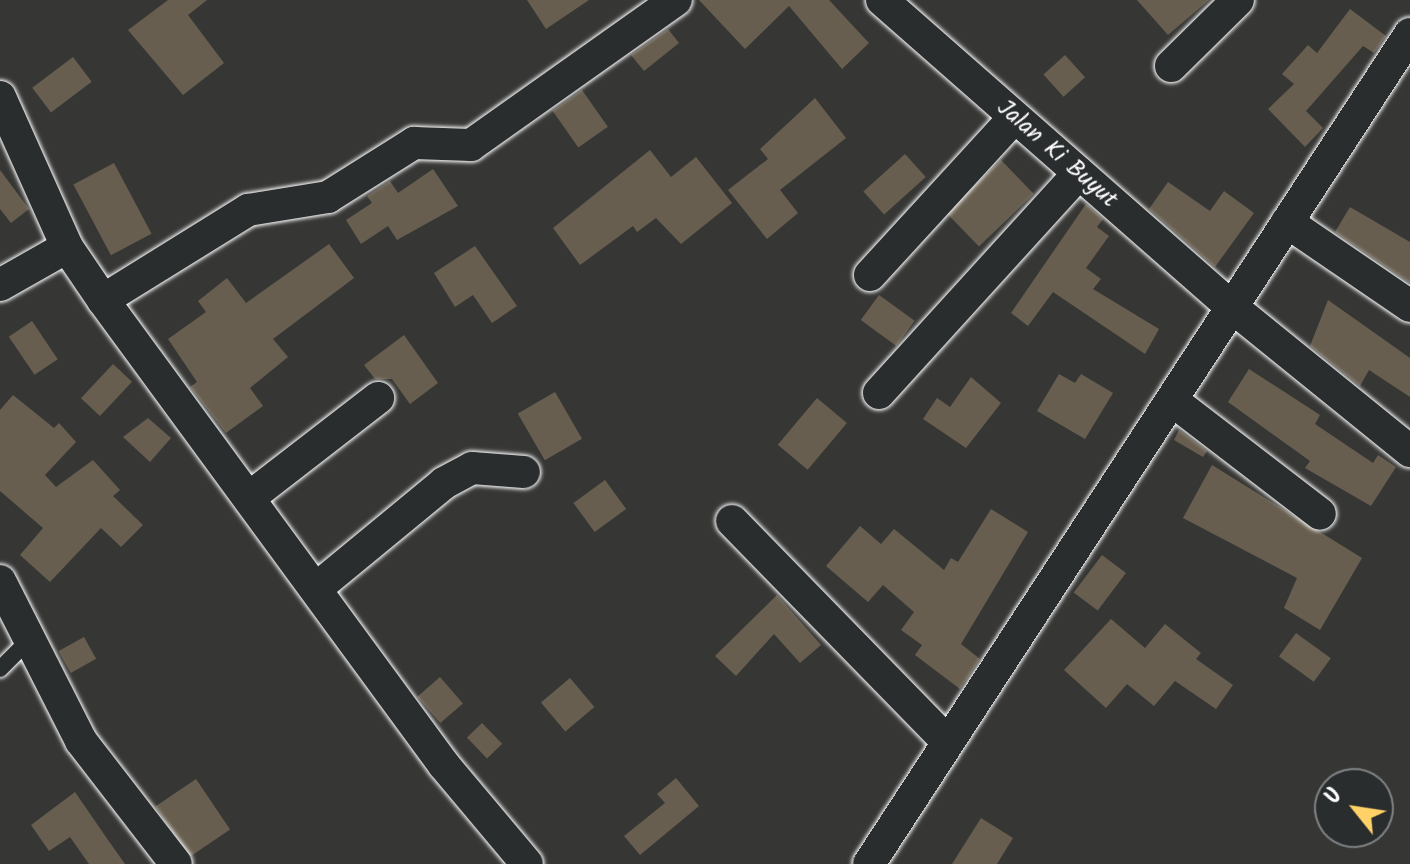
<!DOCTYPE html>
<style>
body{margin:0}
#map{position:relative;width:1410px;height:864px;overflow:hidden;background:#363735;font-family:Kalam,sans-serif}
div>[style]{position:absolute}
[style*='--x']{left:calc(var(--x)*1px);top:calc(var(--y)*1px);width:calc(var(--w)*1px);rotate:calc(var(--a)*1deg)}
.building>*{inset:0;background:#675e4f;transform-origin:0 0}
.roads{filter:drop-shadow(0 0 2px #fff) drop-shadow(0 0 2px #fff)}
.service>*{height:16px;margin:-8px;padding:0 8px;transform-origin:8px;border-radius:8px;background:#2a2d2e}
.minor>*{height:32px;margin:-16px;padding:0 16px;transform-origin:16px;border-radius:16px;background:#2a2d2e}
span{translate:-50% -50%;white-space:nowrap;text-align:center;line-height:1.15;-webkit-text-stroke:6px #2a2d2e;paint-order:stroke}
.street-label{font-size:24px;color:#fff}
.north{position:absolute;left:1314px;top:768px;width:80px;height:80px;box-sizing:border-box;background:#2a2d2e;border:2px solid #7f8182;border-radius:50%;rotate:300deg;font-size:22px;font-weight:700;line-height:32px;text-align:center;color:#fff}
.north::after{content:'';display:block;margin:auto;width:28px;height:36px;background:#ffd166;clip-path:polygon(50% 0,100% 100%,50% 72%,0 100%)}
</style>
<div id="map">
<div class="building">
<i style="clip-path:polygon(168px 0,207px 0,188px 15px,224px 63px,183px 95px,128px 30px)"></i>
<i style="clip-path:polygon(527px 0,589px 0,546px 29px)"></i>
<i style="clip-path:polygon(699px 0,829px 0,869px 43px,842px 69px,789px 6px,745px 49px)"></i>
<i style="clip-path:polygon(1137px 0,1209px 0,1168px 35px)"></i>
<i style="clip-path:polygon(1350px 9px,1386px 36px,1374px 53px,1363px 46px,1306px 111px,1323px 128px,1305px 147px,1268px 109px,1294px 84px,1282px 74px,1308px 45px,1317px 53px)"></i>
<i style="clip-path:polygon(668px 29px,679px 43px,644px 71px,631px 55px)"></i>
<i style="left:1065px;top:55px;width:30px;height:29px;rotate:48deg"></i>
<i style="left:73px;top:57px;width:31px;height:51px;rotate:53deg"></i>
<i style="left:582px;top:90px;width:45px;height:36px;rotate:55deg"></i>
<i style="clip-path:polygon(815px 98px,846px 138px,780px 190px,798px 213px,767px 239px,728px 190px,768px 159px,760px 149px)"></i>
<i style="clip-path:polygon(650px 150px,671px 177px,696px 157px,732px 203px,681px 244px,656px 218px,637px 232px,633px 226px,580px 265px,553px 228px)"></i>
<i style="left:905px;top:154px;width:31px;height:56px;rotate:48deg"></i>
<i style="left:1001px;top:160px;width:47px;height:76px;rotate:46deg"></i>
<i style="left:114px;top:163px;width:80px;height:46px;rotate:62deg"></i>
<i style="clip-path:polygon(433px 169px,458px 206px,397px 240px,388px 226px,361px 244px,346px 220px,372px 203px,367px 196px,390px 181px,398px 193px)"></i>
<i style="clip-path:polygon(0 170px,29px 209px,11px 223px,0 209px)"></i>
<i style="clip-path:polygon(1168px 182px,1210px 211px,1224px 191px,1254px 213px,1215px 267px,1149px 209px)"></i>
<i style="clip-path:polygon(1086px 204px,1103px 219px,1097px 227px,1109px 236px,1086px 268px,1101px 279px,1093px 289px,1159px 329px,1145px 354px,1053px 292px,1028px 326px,1011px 313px)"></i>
<i style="clip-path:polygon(1350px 207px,1410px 242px,1410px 283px,1335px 232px)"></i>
<i style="clip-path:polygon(329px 244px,354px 278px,273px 339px,288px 357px,250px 388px,263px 406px,226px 433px,190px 387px,197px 382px,168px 339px,206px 312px,198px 301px,227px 278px,246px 303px)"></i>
<i style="clip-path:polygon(475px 246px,517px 306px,492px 323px,473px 295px,455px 307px,434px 273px)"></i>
<i style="left:879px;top:295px;width:44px;height:31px;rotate:36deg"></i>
<i style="clip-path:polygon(1328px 300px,1410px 358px,1410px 397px,1369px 370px,1360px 386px,1310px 346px)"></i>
<i style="left:32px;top:321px;width:46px;height:28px;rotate:56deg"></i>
<i style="clip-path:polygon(404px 335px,438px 383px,410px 404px,392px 379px,375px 379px,364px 365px)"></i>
<i style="left:113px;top:364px;width:26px;height:47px;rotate:43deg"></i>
<i style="clip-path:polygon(1249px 369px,1320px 415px,1315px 424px,1373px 463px,1378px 455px,1396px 467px,1371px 506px,1305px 468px,1310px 461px,1228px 402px)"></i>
<i style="clip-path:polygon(1059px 374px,1075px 383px,1081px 374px,1113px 393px,1085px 439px,1037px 411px)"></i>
<i style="clip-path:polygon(971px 377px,1001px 403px,966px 448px,923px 419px,937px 398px,950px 407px)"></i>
<i style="left:555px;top:392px;width:54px;height:43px;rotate:60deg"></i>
<i style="clip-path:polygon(13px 395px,54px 428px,59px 423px,76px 442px,45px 475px,56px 487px,93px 460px,120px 490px,113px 496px,143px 525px,121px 547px,101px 528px,50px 582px,20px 555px,43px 528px,0 491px,0 410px)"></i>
<i style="left:817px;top:398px;width:39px;height:61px;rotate:40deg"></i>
<i style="clip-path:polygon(148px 418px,171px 438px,150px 462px,123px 437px)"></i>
<i style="clip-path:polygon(1179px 430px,1207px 451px,1203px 457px,1174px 440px)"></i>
<i style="clip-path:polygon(1212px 465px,1362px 558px,1320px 630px,1284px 608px,1297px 578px,1183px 518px)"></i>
<i style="left:605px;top:480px;width:36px;height:39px;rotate:54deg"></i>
<i style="clip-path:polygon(991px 509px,1028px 532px,961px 644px,980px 659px,960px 689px,915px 655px,922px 645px,901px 630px,914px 612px,883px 585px,868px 602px,826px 566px,860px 526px,881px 544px,894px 529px,944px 570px,951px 558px,958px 562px)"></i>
<i style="left:1102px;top:555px;width:30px;height:47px;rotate:37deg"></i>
<i style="clip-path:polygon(777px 595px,821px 645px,800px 663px,774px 634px,736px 676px,715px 656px)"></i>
<i style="clip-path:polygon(1111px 619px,1145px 648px,1165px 624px,1201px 653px,1196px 659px,1233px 685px,1216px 709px,1175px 681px,1154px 706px,1127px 684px,1106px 708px,1064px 670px)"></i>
<i style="left:1296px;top:633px;width:43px;height:29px;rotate:36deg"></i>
<i style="left:84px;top:637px;width:25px;height:29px;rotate:61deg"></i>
<i style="left:440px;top:677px;width:35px;height:30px;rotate:49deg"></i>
<i style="left:570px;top:678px;width:38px;height:38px;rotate:50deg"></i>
<i style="left:482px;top:723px;width:29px;height:21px;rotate:46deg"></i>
<i style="clip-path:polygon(676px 778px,699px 806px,640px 855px,624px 836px,665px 803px,657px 794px)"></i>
<i style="left:196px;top:779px;width:61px;height:49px;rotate:56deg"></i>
<i style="clip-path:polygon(75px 792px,108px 840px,125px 864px,89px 864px,70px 837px,49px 851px,31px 825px)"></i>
<i style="clip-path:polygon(981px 818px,1013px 838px,997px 864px,952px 864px)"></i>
</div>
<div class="roads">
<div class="service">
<i style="--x:0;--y:669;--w:41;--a:-45"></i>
</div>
<div class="minor">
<i style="--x:882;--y:0;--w:466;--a:41.3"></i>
<i style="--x:1232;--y:307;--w:229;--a:39"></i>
<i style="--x:1171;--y:66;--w:94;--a:-44.6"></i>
<i style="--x:0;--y:97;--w:164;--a:65.9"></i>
<i style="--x:67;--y:247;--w:64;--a:55.8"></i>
<i style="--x:103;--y:300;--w:577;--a:53.75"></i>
<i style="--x:444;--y:765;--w:129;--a:50"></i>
<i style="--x:1287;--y:222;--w:149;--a:34.3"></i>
<i style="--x:870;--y:275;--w:213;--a:-47.5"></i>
<i style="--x:0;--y:285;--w:77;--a:-29.6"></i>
<i style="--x:103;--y:300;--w:171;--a:-31.8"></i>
<i style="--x:248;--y:210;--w:81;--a:-9.2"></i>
<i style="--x:328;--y:197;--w:102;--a:-32.1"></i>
<i style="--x:414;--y:143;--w:57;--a:2"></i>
<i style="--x:471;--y:145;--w:251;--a:-35.3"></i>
<i style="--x:879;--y:393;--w:297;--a:-47.7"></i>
<i style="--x:1173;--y:401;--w:185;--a:37.5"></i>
<i style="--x:250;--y:497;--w:162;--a:-37.7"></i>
<i style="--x:732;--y:521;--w:308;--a:45.7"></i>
<i style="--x:0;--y:581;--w:179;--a:63.1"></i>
<i style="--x:81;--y:741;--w:155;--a:52.3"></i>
<i style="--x:318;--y:587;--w:163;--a:-39.5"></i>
<i style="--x:444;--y:483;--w:32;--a:-28"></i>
<i style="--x:472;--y:468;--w:52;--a:4.4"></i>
<i style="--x:869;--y:864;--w:991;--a:-56.9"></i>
</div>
</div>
<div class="street-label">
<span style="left:1057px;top:154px;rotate:41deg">Jalan Ki Buyut</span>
</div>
<div class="north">U</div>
</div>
